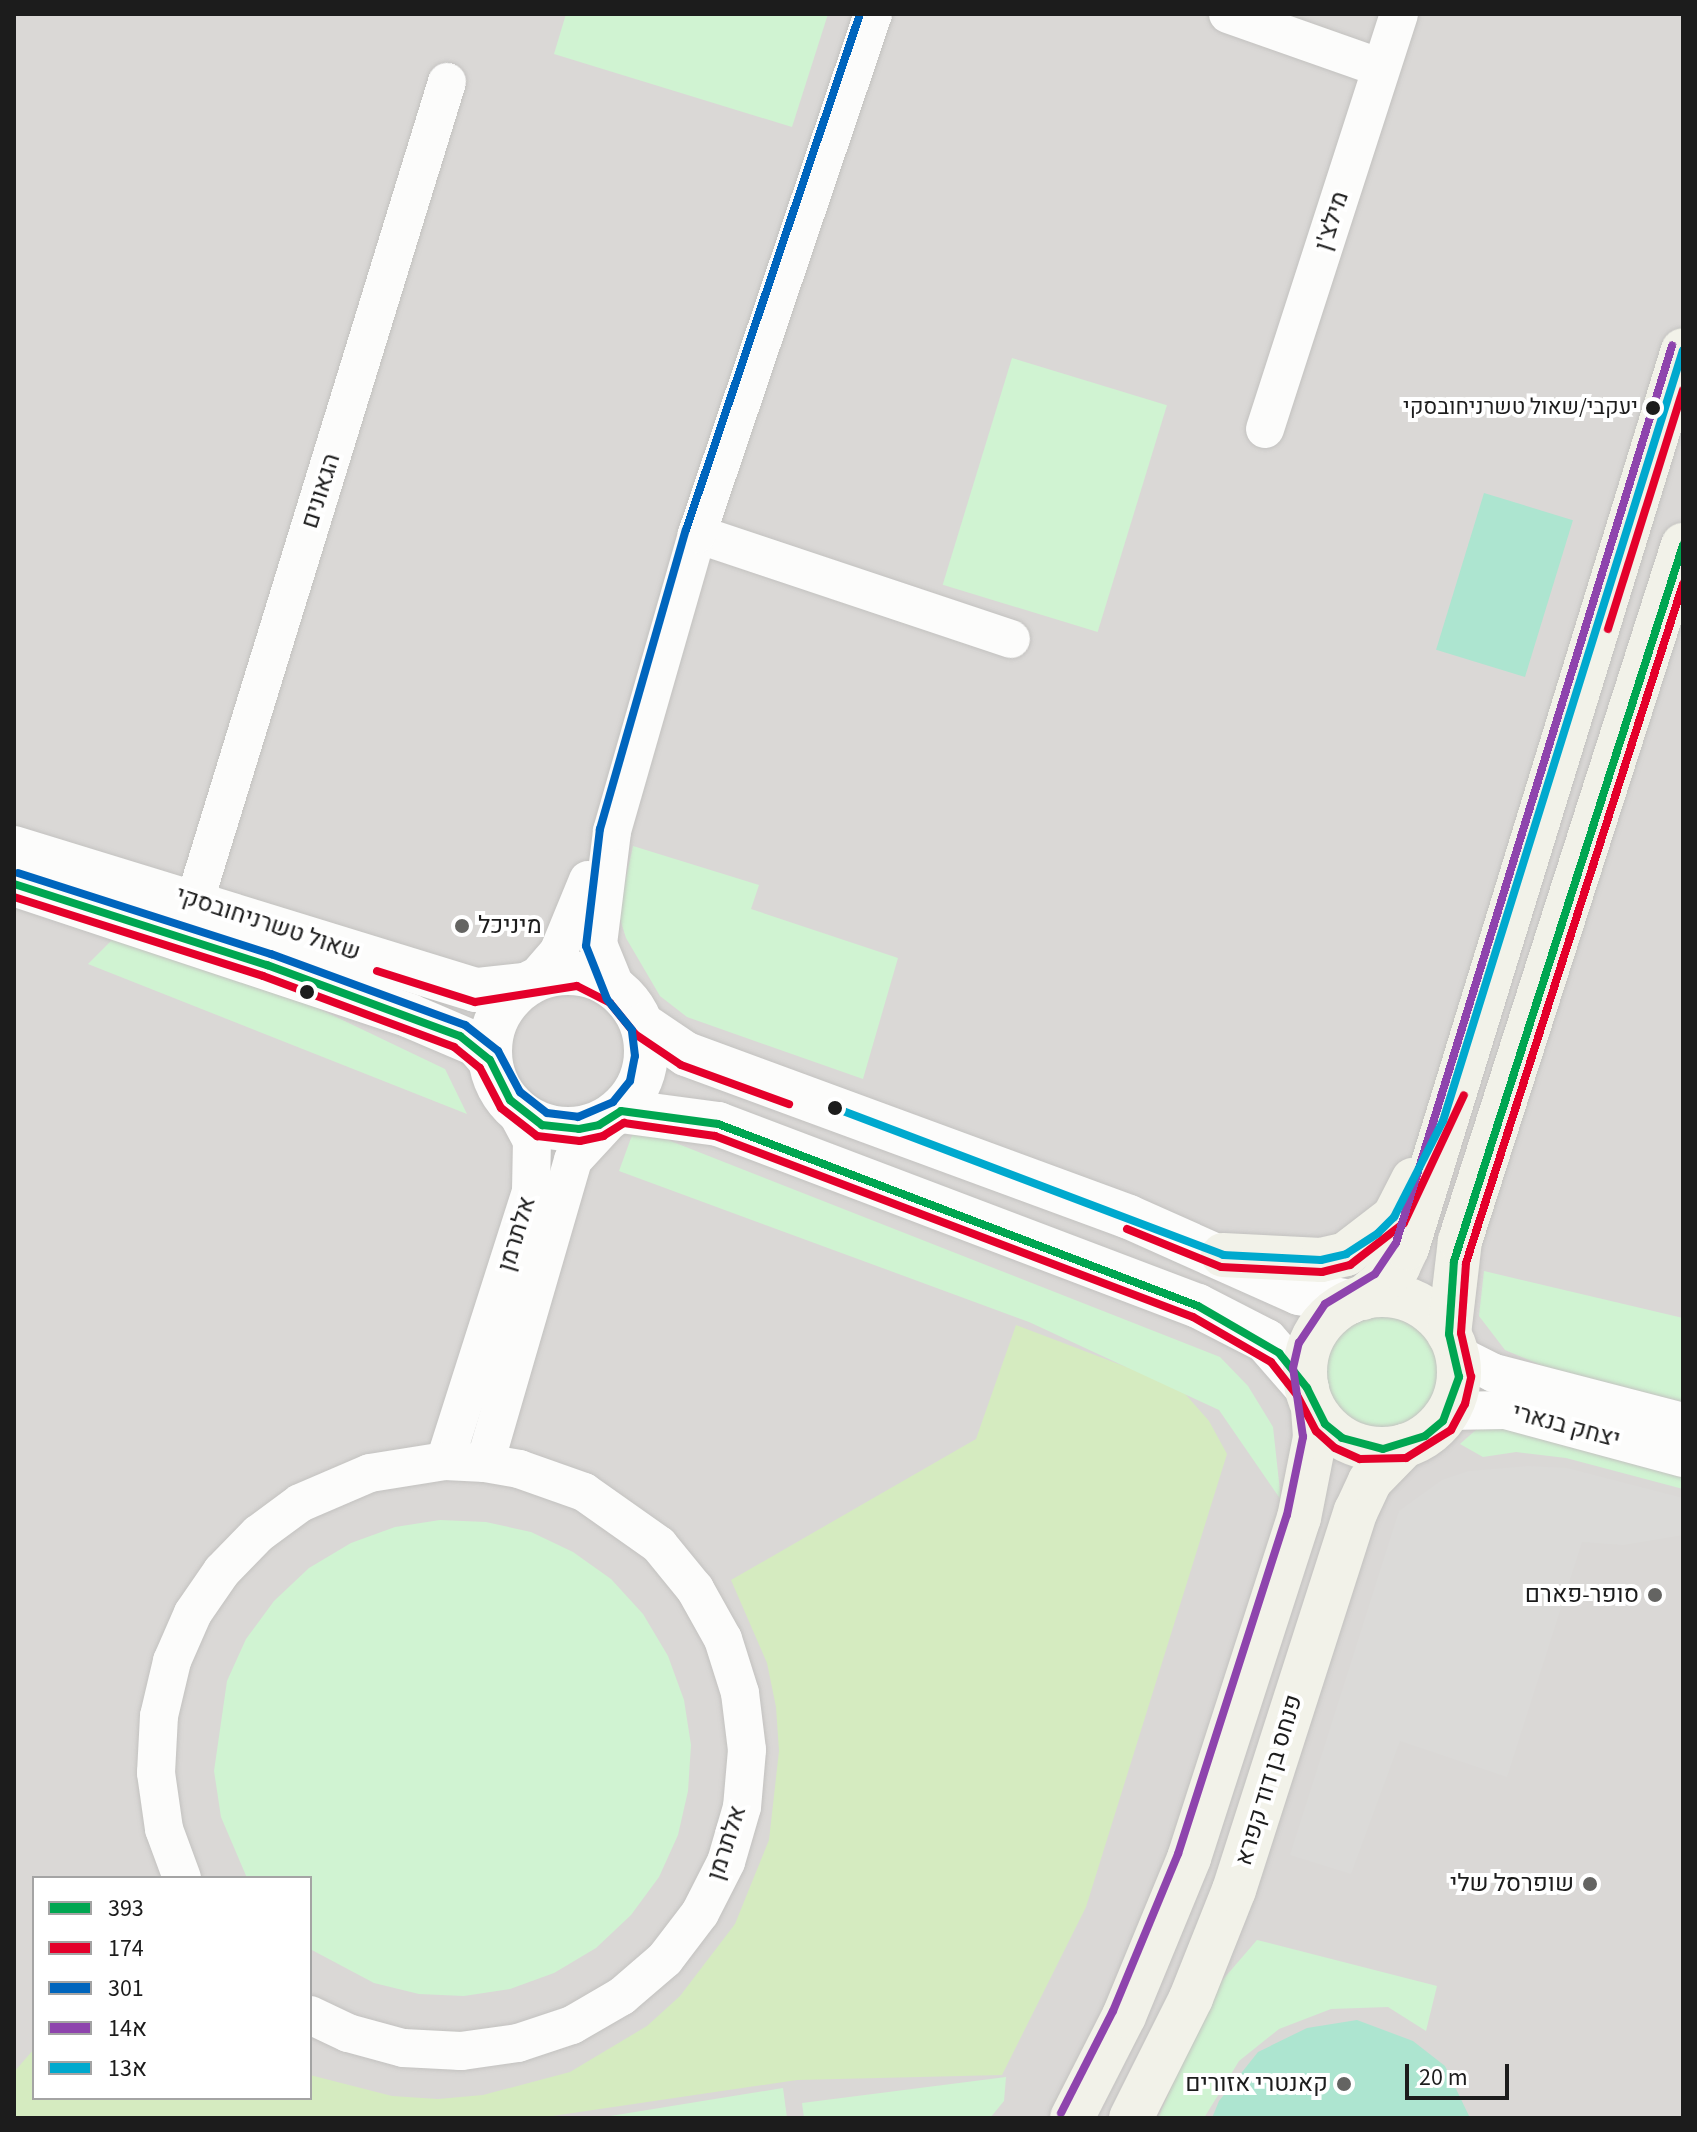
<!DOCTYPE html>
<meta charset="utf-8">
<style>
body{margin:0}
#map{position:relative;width:1697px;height:2132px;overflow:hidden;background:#ebe9e4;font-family:"Source Sans 3",Heebo,sans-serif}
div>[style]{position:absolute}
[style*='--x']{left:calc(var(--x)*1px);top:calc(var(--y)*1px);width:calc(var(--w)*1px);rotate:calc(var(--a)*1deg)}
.residential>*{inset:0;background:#dad8d6}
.grass>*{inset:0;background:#d5ebc0}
.park>*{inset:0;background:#d0f3d2;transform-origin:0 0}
.round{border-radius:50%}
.pitch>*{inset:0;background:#ade5d0;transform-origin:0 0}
.parking>*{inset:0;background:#dbdad8}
.roads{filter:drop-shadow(0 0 2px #c3c2c0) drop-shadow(0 0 2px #c3c2c0)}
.minor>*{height:38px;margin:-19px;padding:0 19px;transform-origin:19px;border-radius:19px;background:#fcfcfb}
.tertiary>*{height:44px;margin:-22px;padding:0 22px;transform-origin:22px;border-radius:22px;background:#fcfcfb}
.tertiary>.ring{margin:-22px;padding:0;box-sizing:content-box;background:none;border:44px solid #fcfcfb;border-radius:50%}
.secondary>*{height:44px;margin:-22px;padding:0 22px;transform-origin:22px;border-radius:22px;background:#f2f2e9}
.secondary>.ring{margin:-22px;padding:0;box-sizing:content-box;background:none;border:44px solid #f2f2e9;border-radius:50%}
.bus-1>*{height:8px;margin:-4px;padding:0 4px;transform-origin:4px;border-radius:4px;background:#00a651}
.bus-2>*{height:8px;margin:-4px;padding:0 4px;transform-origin:4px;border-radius:4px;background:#e4002b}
.bus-3>*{height:8px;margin:-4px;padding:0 4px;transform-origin:4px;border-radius:4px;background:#0065bd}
.bus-4>*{height:8px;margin:-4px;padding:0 4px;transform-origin:4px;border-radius:4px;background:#8e44ad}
.bus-5>*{height:8px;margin:-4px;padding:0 4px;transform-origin:4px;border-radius:4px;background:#00a9ce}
.dots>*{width:22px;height:22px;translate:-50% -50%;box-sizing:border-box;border:4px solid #fff;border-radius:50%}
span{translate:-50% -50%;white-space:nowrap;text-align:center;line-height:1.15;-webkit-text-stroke:8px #fff;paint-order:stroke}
.bus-label{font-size:22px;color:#1c1c1c}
.right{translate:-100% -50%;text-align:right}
.street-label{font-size:24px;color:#1c1c1c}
.poi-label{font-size:24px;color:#1c1c1c}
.left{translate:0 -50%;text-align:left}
.frame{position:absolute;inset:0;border:16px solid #1c1c1c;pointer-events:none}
.legend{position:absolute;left:32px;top:1876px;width:280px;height:224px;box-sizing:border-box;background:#fff;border:2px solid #a4a4a4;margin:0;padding:10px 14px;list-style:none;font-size:24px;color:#1c1c1c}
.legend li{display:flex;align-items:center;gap:16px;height:40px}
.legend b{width:40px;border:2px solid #a4a4a4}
.scale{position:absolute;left:1405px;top:2064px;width:104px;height:36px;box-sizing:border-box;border:4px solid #1c1c1c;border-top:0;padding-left:10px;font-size:24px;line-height:28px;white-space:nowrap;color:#1c1c1c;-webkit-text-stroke:6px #fff;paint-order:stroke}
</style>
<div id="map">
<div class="residential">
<i style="clip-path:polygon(evenodd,14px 14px,1683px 14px,1683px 2118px,14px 2118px,14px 14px,34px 1878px,310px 1878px,310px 2098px,34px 2098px,34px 1878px)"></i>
</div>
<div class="grass">
<i style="clip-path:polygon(1016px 1325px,1179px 1387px,1209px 1421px,1227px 1454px,1086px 1907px,1002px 2075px,797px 2080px,539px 2118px,14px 2118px,14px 2072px,34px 2049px,34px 2098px,310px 2098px,310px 2075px,392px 2096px,438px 2099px,483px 2095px,570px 2072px,647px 2026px,680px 1996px,735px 1924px,769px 1840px,779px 1751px,776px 1707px,767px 1663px,731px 1580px,976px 1439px)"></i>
</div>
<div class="park">
<i style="clip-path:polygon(566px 14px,828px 14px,792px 127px,554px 54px)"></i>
<i style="left:1012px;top:358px;width:162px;height:237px;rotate:17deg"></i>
<i style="clip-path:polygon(633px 846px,759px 885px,751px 909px,898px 958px,863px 1079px,687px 1017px,660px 996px,626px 938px,618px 913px)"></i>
<i style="clip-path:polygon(122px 930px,196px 950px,445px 1069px,467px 1114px,88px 964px)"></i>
<i style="clip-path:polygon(635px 1127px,1220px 1357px,1248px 1386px,1273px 1427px,1281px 1500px,1219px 1410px,1029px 1322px,619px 1171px)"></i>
<i style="clip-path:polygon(1484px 1271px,1683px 1318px,1683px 1402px,1553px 1370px,1505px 1350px,1479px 1316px)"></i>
<i class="round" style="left:1316px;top:1311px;width:122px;height:122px"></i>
<i style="clip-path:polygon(1505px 1417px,1683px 1465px,1683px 1489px,1566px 1458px,1516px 1452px,1483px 1457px,1460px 1444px,1478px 1428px)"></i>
<i style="clip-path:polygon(440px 1520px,486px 1522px,531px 1532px,573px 1552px,611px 1579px,643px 1614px,668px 1656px,684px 1700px,691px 1745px,688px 1791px,678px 1835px,659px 1877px,631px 1915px,596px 1948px,554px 1973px,510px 1989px,464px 1996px,419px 1994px,374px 1983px,310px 1949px,310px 1878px,247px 1878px,221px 1817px,214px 1771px,227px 1681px,246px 1639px,274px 1601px,309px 1568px,351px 1543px,395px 1527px)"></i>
<i style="clip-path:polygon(1257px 1940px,1437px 1986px,1426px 2031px,1388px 2007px,1331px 2009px,1279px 2029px,1239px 2061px,1204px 2118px,1158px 2118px,1213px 1991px)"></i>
<i style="clip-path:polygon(1006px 2077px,1004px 2101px,990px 2118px,804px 2118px,802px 2103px)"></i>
<i style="clip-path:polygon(783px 2088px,787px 2118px,598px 2118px)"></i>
</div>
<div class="pitch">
<i style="left:1484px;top:493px;width:93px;height:164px;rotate:17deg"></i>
<i style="clip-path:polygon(1357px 2020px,1413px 2041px,1445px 2066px,1470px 2118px,1212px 2118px,1219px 2101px,1258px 2052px,1307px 2028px)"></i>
</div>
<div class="parking">
<i style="clip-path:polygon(1528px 1466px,1567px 1468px,1683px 1498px,1683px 1535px,1623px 1545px,1582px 1542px,1507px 1777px,1400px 1741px,1351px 1874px,1290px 1855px,1399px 1511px,1442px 1480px,1469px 1471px)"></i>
</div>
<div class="roads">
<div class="minor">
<i style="--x:1228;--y:14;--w:162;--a:19.4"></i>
<i style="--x:1265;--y:429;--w:436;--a:-72.1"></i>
<i style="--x:697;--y:534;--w:331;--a:18.5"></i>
<i style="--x:195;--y:900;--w:856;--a:-72.88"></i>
<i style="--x:535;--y:979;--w:35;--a:-49"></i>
<i style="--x:558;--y:953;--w:79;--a:-67.7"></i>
<i style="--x:618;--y:993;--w:53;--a:-112.2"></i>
<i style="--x:598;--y:944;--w:114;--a:-82.9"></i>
<i style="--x:612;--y:831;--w:309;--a:-74"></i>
<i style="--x:697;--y:534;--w:549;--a:-71.3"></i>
<i style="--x:1458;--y:1355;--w:40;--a:26.6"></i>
<i style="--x:1494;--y:1373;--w:195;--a:14.5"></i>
<i style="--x:1448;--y:1411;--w:57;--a:-1"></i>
<i style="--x:1505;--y:1410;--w:184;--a:15.1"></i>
<i style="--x:445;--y:1461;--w:283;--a:-72.3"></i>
<i style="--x:531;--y:1191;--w:50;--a:-88.9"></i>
<i style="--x:532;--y:1141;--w:47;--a:-118.2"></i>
<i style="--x:485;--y:1463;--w:316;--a:-73.8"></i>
<i style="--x:573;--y:1160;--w:54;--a:-47.2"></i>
<i style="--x:182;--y:1878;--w:52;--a:-110.2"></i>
<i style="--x:164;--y:1829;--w:57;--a:-98.1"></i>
<i style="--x:156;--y:1773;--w:57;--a:-87"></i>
<i style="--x:159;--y:1716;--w:57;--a:-76.7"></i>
<i style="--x:172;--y:1661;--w:52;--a:-66.4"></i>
<i style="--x:193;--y:1613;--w:51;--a:-55.4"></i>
<i style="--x:222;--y:1571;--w:52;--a:-45.8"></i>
<i style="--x:258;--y:1534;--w:52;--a:-36.4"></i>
<i style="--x:300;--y:1503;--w:76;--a:-23.2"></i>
<i style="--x:370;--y:1473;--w:76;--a:-9.1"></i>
<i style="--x:445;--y:1461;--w:40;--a:2.9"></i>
<i style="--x:485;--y:1463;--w:35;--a:10"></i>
<i style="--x:519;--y:1469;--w:69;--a:19.5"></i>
<i style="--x:584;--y:1492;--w:92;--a:35.2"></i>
<i style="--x:659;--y:1545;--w:57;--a:50.7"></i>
<i style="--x:695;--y:1589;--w:57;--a:60.8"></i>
<i style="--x:723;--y:1639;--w:57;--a:72.5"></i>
<i style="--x:740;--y:1693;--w:57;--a:83"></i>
<i style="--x:747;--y:1750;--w:57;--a:95"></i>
<i style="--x:742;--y:1807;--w:57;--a:106.2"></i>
<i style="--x:726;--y:1862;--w:57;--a:117"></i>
<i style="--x:700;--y:1913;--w:58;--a:127.3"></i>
<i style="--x:665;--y:1959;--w:57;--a:139.3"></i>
<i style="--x:622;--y:1996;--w:58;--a:149.9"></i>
<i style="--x:572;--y:2025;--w:57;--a:161.6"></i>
<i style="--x:518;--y:2043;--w:58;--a:172"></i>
<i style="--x:461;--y:2051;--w:58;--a:-177"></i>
<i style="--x:403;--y:2048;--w:57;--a:-164.7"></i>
<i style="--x:348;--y:2033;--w:42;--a:-154.7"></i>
</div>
<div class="tertiary">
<i style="--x:14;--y:848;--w:483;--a:17.1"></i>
<i style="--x:476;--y:990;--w:46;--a:-6.2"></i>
<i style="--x:14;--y:884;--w:417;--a:18.4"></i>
<i style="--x:410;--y:1016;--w:72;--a:23"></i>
<i style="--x:476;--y:1044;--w:21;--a:49"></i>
<i class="ring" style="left:490px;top:973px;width:112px;height:112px"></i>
<i style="--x:643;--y:1025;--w:52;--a:34"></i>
<i style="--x:686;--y:1054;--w:472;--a:20.2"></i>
<i style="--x:1129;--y:1217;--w:186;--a:24.1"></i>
<i style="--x:1299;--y:1293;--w:52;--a:10"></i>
<i style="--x:621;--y:1111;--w:98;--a:7.6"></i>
<i style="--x:718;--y:1124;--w:513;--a:20.77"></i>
<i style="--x:1198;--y:1306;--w:76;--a:27.2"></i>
<i style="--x:1266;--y:1341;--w:62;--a:48.9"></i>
</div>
<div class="secondary">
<i style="--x:1223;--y:1255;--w:98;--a:2.9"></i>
<i style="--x:1321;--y:1260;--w:26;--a:-13"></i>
<i style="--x:1346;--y:1254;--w:61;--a:-37.6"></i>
<i style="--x:1394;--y:1217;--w:42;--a:-62.8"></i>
<i class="ring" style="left:1305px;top:1295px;width:110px;height:110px"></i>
<i style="--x:1363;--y:1298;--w:47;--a:-41.5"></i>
<i style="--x:1398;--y:1267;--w:21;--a:-65"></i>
<i style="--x:1407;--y:1248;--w:939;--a:-72.92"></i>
<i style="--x:1449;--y:1334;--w:94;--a:-83.3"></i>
<i style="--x:1460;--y:1241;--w:731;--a:-72.23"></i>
<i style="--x:1072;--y:2118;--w:114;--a:-63"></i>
<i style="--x:1124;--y:2016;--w:171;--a:-67.6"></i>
<i style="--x:1189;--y:1858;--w:357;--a:-72.1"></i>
<i style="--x:1299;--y:1518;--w:83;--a:-78.8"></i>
<i style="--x:1315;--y:1437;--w:30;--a:-94"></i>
<i style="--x:1131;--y:2118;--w:134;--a:-63.4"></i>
<i style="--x:1191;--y:1998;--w:116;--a:-68.3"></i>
<i style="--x:1234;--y:1890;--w:398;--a:-72.2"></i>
<i style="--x:1356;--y:1511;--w:33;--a:-65"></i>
<i style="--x:1370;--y:1481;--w:49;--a:-45.8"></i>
</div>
</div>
<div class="bus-1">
<i style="--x:14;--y:884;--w:266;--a:17.8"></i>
<i style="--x:267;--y:965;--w:206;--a:20.2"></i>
<i style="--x:460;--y:1036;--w:38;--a:39"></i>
<i style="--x:490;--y:1060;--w:45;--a:63.4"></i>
<i style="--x:510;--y:1100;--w:41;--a:38"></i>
<i style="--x:542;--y:1125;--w:37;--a:6"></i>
<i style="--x:579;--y:1129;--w:20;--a:-11"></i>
<i style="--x:599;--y:1125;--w:26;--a:-32"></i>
<i style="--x:621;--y:1111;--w:98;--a:7.6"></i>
<i style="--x:718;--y:1124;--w:513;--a:20.77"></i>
<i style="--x:1198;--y:1306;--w:94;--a:30.1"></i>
<i style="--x:1279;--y:1353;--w:45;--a:51.3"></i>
<i style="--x:1307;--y:1388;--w:40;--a:63.4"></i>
<i style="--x:1325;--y:1424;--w:22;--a:39"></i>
<i style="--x:1342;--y:1438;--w:42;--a:15"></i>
<i style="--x:1383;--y:1449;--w:44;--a:-17.2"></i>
<i style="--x:1425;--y:1436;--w:23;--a:-40"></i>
<i style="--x:1443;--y:1421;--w:47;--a:-70"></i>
<i style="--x:1459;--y:1377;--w:44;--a:-103.1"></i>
<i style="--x:1449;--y:1334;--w:73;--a:-86.1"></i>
<i style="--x:1454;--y:1261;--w:752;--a:-72.26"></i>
</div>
<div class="bus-2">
<i style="--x:1608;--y:629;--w:250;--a:-72.6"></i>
<i style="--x:14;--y:897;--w:261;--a:17.6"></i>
<i style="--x:263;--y:976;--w:204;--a:20.4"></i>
<i style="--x:454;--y:1047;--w:33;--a:39"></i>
<i style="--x:480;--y:1068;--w:45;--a:62.3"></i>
<i style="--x:501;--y:1108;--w:46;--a:37.9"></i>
<i style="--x:537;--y:1136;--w:43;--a:6.6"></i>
<i style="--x:580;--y:1141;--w:24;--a:-12"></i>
<i style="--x:603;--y:1136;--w:25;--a:-32"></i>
<i style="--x:624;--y:1123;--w:92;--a:8.1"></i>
<i style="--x:715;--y:1136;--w:511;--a:20.74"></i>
<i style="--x:1193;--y:1317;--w:90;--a:30"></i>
<i style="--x:1271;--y:1362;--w:42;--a:51.8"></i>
<i style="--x:1297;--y:1395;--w:41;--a:62.2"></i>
<i style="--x:1316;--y:1431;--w:25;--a:42"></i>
<i style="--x:1335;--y:1448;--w:27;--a:24"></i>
<i style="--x:1360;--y:1459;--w:46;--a:-1.2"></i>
<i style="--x:1406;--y:1458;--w:53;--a:-31.9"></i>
<i style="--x:1451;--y:1430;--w:30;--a:-62"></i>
<i style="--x:1465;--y:1404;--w:28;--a:-77"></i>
<i style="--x:1471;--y:1377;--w:45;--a:-102.8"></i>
<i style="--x:1461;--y:1333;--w:70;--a:-85.9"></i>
<i style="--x:1466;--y:1263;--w:713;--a:-72.28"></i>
<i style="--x:377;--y:971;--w:103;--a:17.6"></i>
<i style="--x:475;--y:1002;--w:103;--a:-8.9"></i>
<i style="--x:577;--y:986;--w:37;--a:27"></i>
<i style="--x:610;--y:1003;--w:40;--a:51"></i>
<i style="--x:635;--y:1034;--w:55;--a:34"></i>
<i style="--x:681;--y:1065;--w:115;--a:19.9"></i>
<i style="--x:1127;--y:1229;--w:101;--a:22"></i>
<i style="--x:1221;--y:1267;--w:101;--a:2.8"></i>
<i style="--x:1322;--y:1272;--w:29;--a:-14"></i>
<i style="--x:1350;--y:1265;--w:68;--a:-37.9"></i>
<i style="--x:1404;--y:1223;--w:141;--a:-64.9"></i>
</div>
<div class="bus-3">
<i style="--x:18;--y:873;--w:266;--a:17.8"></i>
<i style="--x:271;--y:954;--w:207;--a:20.1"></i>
<i style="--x:465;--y:1025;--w:42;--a:38.2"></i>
<i style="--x:498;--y:1051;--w:47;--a:61.8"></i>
<i style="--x:520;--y:1092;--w:34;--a:38"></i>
<i style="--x:547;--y:1113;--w:31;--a:7"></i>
<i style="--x:578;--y:1117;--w:38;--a:-23"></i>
<i style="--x:613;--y:1102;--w:27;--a:-51"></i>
<i style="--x:630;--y:1081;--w:25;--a:-79"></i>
<i style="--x:635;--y:1056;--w:26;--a:-97"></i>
<i style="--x:632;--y:1030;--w:40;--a:-129"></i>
<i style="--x:607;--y:999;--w:57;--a:-111.6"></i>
<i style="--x:586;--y:946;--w:118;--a:-83.2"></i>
<i style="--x:600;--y:829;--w:311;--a:-74"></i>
<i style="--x:686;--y:530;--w:545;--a:-71.37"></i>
</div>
<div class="bus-4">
<i style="--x:1061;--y:2113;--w:114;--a:-63"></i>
<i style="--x:1113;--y:2011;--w:170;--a:-67.5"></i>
<i style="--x:1178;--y:1854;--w:356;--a:-72.2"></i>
<i style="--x:1287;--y:1515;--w:80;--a:-78.4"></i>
<i style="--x:1303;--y:1437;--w:70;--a:-98.2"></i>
<i style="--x:1293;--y:1368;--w:26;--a:-77"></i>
<i style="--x:1299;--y:1343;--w:47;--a:-56.3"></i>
<i style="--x:1325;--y:1304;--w:58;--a:-31"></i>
<i style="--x:1375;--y:1274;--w:37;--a:-56"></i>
<i style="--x:1396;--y:1243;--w:939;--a:-72.9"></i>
</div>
<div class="bus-5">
<i style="--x:835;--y:1108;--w:415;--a:20.7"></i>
<i style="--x:1223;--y:1255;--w:98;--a:2.9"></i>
<i style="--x:1321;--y:1260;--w:26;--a:-13"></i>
<i style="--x:1346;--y:1254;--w:38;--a:-33"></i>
<i style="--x:1378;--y:1233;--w:23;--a:-45"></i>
<i style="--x:1394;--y:1217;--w:108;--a:-63"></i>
<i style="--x:1443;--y:1121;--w:807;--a:-72.71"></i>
</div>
<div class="dots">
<i style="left:1653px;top:408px;background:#1c1c1c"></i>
<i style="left:462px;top:926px;background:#646462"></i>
<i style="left:307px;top:992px;background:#1c1c1c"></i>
<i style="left:835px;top:1108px;background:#1c1c1c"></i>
<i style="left:1655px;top:1595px;background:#646462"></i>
<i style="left:1590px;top:1884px;background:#646462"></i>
<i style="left:1344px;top:2084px;background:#646462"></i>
</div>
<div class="bus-label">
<span class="right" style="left:1638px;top:408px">יעקבי/שאול טשרניחובסקי</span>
</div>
<div class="street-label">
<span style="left:1332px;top:221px;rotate:-72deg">מילצ'ן</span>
<span style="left:321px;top:491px;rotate:-72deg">הגאונים</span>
<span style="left:268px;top:924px;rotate:18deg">שאול טשרניחובסקי</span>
<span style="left:517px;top:1234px;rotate:-73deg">אלתרמן</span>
<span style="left:1566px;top:1426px;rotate:15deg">יצחק בנארי</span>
<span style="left:1269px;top:1780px;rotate:-73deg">פנחס בן דוד קפרא</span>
<span style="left:727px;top:1843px;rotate:-72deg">אלתרמן</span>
</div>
<div class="poi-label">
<span class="left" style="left:478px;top:926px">מיניכל</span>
<span class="right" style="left:1639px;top:1595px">סופר-פארם</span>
<span class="right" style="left:1574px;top:1884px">שופרסל שלי</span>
<span class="right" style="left:1328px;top:2084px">קאנטרי אזורים</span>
</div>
<div class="frame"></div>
<ul class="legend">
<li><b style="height:10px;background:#00a651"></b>393</li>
<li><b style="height:10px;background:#e4002b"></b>174</li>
<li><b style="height:10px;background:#0065bd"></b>301</li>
<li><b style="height:10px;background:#8e44ad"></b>14א</li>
<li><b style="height:10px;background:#00a9ce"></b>13א</li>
</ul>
<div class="scale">20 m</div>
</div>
